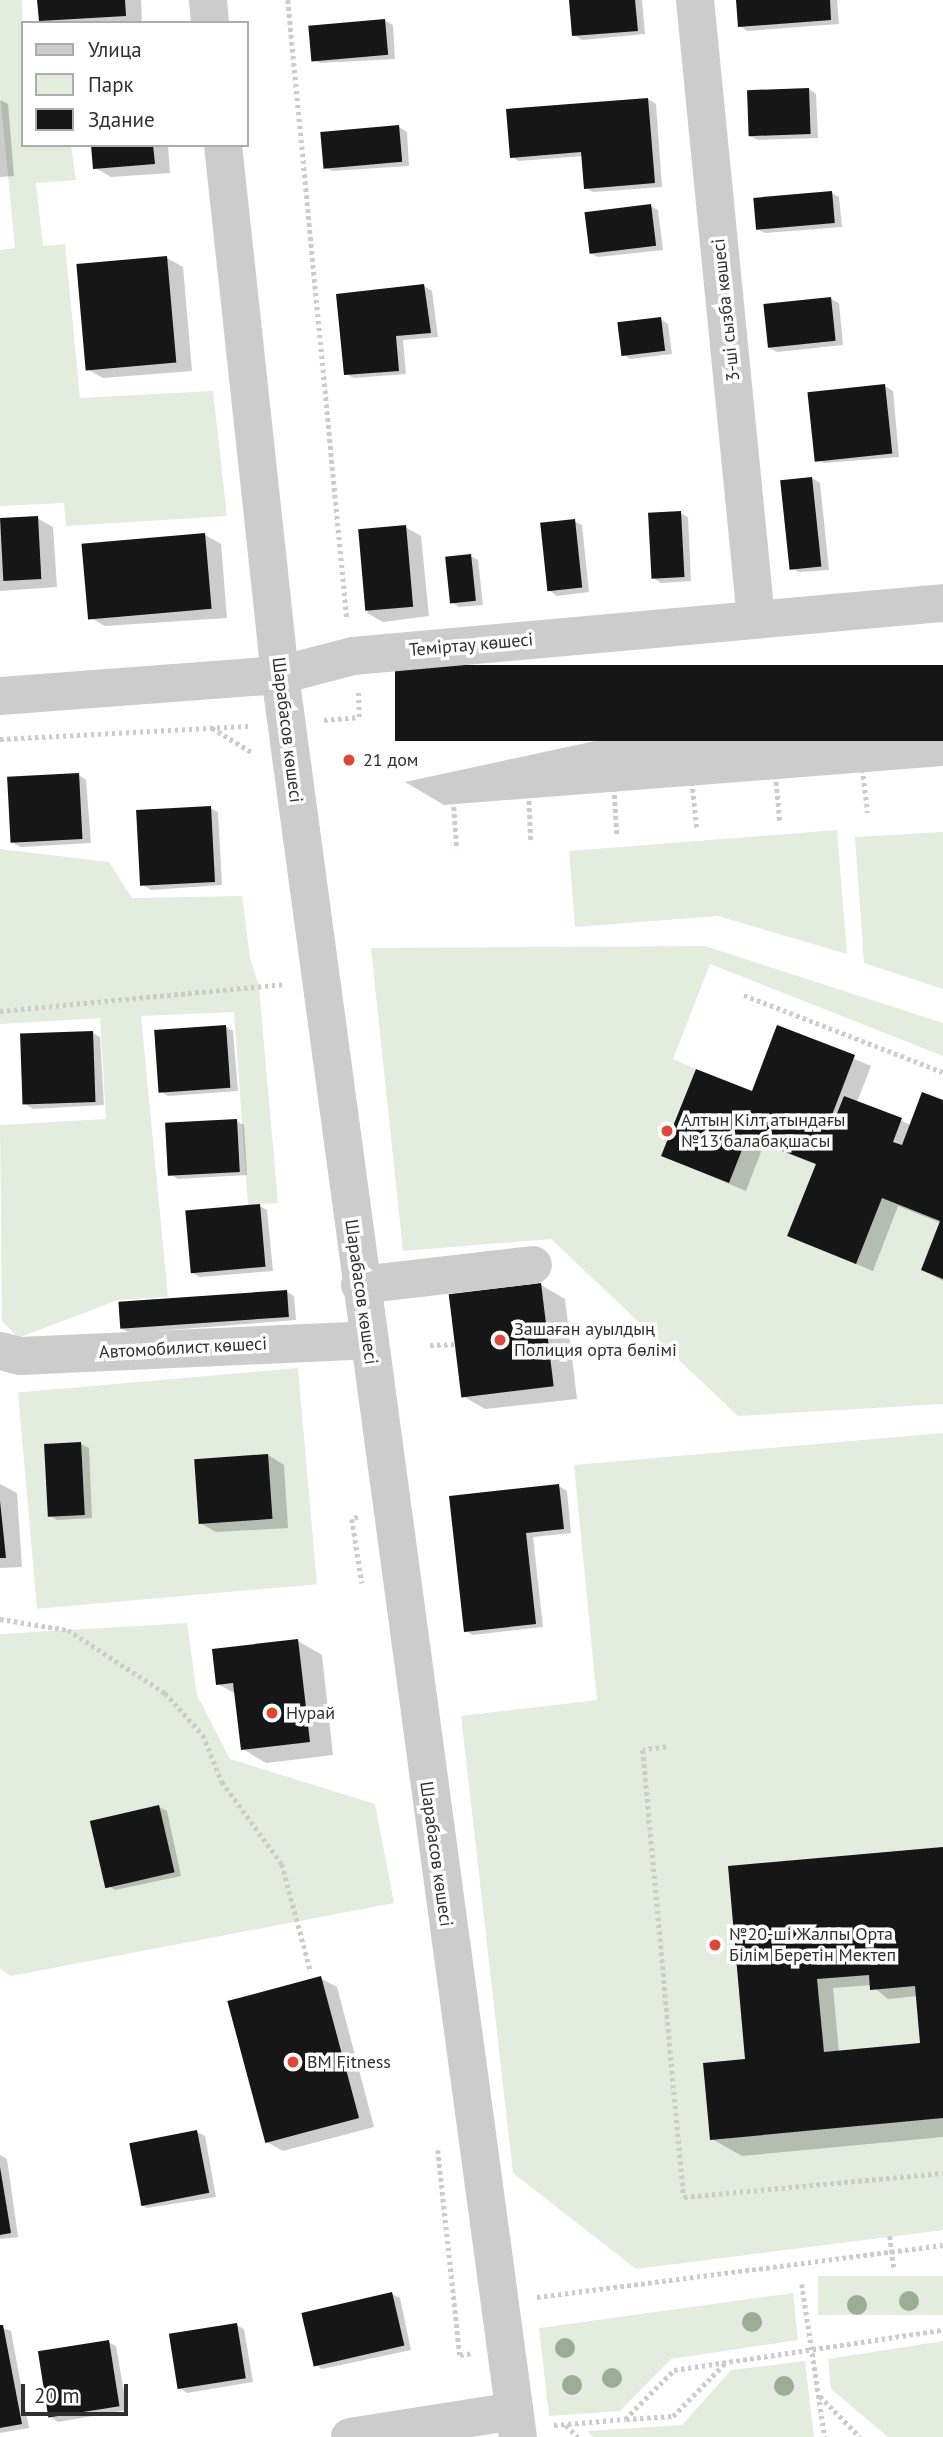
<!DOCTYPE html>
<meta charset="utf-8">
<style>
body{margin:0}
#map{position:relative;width:943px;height:2437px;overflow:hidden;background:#fff;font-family:"PT Sans",sans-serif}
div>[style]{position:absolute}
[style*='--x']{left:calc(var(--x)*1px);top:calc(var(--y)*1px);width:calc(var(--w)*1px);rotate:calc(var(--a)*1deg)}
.green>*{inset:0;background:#e3ecde;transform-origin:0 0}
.shadow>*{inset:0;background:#0003}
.building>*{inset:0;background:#161616;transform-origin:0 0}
.path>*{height:4.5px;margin-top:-2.25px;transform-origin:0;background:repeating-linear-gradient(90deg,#ccc 0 3.5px,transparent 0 7px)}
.minor>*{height:38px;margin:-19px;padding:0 19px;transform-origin:19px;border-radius:19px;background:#ccc}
.trees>*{width:20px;height:20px;margin:-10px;border-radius:50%;background:#9cad95}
.dots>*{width:19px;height:19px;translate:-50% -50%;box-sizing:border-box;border:4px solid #fff;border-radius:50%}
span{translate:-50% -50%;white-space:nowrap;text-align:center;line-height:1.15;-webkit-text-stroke:7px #fff;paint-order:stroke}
.street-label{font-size:18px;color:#2f2f2f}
.poi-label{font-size:18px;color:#2f2f2f}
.left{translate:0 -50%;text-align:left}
.legend{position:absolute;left:21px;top:21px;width:228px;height:126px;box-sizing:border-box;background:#fff;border:2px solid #acacac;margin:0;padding:9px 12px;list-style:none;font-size:21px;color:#2f2f2f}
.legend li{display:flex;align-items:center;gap:14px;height:35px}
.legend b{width:35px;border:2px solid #acacac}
.scale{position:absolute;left:21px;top:2384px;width:107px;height:32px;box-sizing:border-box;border:4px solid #2f2f2f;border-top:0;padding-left:9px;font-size:21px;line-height:24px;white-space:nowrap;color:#2f2f2f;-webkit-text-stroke:5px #fff;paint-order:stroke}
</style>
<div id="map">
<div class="green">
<i style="clip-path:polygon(0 0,22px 0,23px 145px,71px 145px,76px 180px,36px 183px,43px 246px,65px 244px,80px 398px,213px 391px,227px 516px,66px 526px,64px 503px,0 506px,0 250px,15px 248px,0 93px)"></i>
<i style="clip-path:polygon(837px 830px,847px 954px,718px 916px,575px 927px,569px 851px)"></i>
<i style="clip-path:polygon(943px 832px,943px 989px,864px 963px,855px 837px)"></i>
<i style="clip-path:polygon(0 849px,109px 862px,132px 898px,242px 896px,250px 958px,259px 987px,278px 1203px,248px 1205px,234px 1012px,141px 1016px,168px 1297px,118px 1300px,18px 1338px,2px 1321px,0 1125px,106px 1119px,100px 1018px,0 1024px)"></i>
<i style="clip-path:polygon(705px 946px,943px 1023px,943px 1056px,710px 964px,673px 1059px,696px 1069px,661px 1156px,729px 1183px,747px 1137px,816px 1164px,787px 1236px,856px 1263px,882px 1198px,940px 1221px,921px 1270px,943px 1279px,943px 1404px,738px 1416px,551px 1239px,403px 1251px,371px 948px)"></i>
<i style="left:298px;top:1368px;width:217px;height:281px;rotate:85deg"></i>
<i style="clip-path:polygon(943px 1433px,943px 2230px,636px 2269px,513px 2173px,461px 1716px,597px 1700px,574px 1465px)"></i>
<i style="clip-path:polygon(187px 1623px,197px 1695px,230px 1759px,375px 1804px,394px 1903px,11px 1976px,0 1969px,0 1634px)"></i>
<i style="left:943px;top:2276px;width:39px;height:125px;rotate:90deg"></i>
<i style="clip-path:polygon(793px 2293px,798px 2340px,671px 2359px,620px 2411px,549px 2416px,539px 2328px)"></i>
<i style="clip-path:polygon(943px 2341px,943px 2437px,888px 2437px,831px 2389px,828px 2359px)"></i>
<i style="clip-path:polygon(805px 2361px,814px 2437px,593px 2437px,587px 2431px,682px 2425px,731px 2370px)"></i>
</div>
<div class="shadow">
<i style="clip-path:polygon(39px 0,141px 0,142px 23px,45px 23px,40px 20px)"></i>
<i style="clip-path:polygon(571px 0,642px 0,645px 34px,582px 40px,574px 35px)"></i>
<i style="clip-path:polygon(738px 0,837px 0,839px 24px,747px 31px,740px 26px)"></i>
<i style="clip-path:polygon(385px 21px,393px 25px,395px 59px,320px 63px,312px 59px)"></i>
<i style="clip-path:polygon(809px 89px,816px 94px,818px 138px,758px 140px,750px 136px)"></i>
<i style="clip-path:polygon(648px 99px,656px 104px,662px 187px,593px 192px,586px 188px,583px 156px,519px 161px,512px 157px)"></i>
<i style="clip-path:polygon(0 100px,8px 104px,14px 176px,0 177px)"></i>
<i style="clip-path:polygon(399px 127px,407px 132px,409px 166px,332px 171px,324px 167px)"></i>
<i style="clip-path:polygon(93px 145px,168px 145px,170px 173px,111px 177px,94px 167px)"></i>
<i style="clip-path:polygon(831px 193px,839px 197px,842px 227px,765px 233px,757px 229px)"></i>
<i style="clip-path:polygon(650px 206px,658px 210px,663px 250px,598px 257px,590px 253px)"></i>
<i style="clip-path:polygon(167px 258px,183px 267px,192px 371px,103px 378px,87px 369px)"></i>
<i style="clip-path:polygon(424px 286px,432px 291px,438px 337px,403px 340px,406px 374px,354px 378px,346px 374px)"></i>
<i style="clip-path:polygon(831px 299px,839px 303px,843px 345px,777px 352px,769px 348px)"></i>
<i style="clip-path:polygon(661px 319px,668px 324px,672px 354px,630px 359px,623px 354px)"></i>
<i style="clip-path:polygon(885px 386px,893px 391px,899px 457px,824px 463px,816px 459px)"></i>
<i style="clip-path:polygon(812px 478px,820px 483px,829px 570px,799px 572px,791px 568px)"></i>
<i style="clip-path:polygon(680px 513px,688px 517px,691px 581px,661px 583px,653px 578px)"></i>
<i style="clip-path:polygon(37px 518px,53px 527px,57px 587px,0 591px,0 520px)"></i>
<i style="clip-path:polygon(574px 521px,582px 525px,589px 592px,557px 596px,550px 591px)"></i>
<i style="clip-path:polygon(405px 527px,421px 536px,429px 616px,383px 622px,367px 613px)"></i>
<i style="clip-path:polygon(205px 535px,221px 544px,227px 618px,105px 626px,89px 617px)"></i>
<i style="clip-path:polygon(470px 556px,478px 560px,483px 605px,459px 607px,451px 602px)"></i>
<i style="clip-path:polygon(943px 666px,943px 766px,444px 805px,405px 782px)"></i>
<i style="clip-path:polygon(79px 775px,86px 780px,91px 843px,21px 847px,13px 843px)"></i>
<i style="clip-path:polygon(210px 808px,218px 812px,222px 885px,151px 890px,143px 885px)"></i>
<i style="clip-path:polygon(226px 1027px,233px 1031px,238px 1091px,168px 1096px,160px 1091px)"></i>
<i style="clip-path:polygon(778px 1027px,871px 1066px,857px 1102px,911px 1125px,943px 1102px,943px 1281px,923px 1270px,941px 1223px,898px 1206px,873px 1271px,789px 1236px,817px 1165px,764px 1144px,746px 1191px,663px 1156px,753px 1093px)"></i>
<i style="clip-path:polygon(93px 1033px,100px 1037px,104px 1105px,33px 1109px,25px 1104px)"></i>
<i style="clip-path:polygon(236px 1121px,244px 1125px,247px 1175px,178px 1179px,170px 1174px)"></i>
<i style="clip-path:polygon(260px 1206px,267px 1210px,273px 1271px,200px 1277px,192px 1273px)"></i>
<i style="clip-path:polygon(541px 1285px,565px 1299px,577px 1399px,485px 1409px,461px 1395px)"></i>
<i style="clip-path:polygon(286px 1291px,294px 1296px,296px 1320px,130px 1333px,122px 1329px)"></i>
<i style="clip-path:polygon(81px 1444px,89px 1448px,92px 1518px,57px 1520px,49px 1515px)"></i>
<i style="clip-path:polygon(268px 1455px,284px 1465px,288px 1528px,216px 1532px,200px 1523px)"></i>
<i style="clip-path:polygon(0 1484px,17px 1493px,22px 1567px,0 1568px)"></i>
<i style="clip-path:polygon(559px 1486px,567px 1491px,571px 1533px,533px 1537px,543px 1627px,473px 1635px,466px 1631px,451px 1498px)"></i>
<i style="clip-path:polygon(298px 1641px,322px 1655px,333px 1755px,266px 1763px,243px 1749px,236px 1694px,218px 1684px)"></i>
<i style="clip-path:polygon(159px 1807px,167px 1811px,181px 1876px,115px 1890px,107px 1885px)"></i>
<i style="clip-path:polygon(evenodd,943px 1849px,943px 2137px,742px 2156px,712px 2139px,751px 2061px,730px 1868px,943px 1849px,871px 1985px,888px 1999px,918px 1996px,926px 2044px,839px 2052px,833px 1988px,871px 1985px)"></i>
<i style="clip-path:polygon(320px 1978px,337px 1987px,374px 2127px,283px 2151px,267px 2142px)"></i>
<i style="clip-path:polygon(197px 2132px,205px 2136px,216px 2197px,147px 2208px,139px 2204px)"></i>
<i style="clip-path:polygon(0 2155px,7px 2159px,18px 2237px,0 2239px)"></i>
<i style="clip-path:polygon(392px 2294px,400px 2298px,411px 2350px,322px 2369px,314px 2364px)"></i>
<i style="clip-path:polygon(236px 2325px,244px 2329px,253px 2382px,187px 2393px,180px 2388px)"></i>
<i style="clip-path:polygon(0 2327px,11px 2331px,29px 2428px,0 2433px)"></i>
<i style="clip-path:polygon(108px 2342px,116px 2346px,127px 2410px,58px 2422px,51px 2417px)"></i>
</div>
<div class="building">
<i style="clip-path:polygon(37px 0,125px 0,126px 16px,39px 21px)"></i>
<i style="clip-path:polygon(569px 0,635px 0,638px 31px,572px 36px)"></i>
<i style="clip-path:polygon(736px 0,830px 0,831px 20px,738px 27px)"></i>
<i style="left:385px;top:19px;width:36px;height:77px;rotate:85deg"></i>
<i style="left:809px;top:88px;width:46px;height:62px;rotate:88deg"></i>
<i style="clip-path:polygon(648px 98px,655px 183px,584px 189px,581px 152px,510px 158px,506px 109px)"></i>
<i style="left:399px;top:125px;width:37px;height:79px;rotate:85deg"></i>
<i style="clip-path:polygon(91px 145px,153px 145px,155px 164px,93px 169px)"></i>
<i style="left:832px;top:191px;width:32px;height:79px;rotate:85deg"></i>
<i style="left:651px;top:204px;width:42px;height:67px;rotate:83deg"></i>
<i style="left:167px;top:256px;width:107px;height:91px;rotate:85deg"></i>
<i style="clip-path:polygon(424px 284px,431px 333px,396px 336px,399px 371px,344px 375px,336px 294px)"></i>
<i style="left:831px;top:297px;width:44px;height:68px;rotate:84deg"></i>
<i style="left:661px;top:317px;width:34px;height:44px;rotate:83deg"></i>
<i style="left:885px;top:384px;width:70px;height:78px;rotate:84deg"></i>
<i style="left:812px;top:477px;width:90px;height:32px;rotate:84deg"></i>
<i style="left:681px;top:511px;width:66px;height:33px;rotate:87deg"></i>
<i style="left:38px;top:516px;width:63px;height:38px;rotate:87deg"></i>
<i style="left:575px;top:519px;width:69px;height:35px;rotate:84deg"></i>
<i style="left:406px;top:525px;width:82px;height:48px;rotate:85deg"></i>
<i style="left:205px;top:533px;width:76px;height:124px;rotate:85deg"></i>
<i style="left:471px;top:554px;width:47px;height:26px;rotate:84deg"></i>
<i style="left:943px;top:665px;width:76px;height:548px;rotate:90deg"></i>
<i style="left:79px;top:773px;width:66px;height:72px;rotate:87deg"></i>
<i style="left:211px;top:806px;width:76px;height:75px;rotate:87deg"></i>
<i style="left:226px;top:1025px;width:63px;height:72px;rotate:86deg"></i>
<i style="clip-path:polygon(777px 1025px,855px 1055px,832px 1115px,836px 1116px,844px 1096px,902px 1118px,893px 1142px,902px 1145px,922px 1092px,943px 1100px,943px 1279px,921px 1270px,940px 1221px,882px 1198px,856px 1264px,787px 1236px,816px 1164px,747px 1137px,729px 1183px,661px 1156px,696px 1069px,752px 1091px)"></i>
<i style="left:93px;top:1031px;width:71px;height:73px;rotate:88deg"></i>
<i style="left:237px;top:1119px;width:53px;height:72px;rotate:87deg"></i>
<i style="left:260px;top:1204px;width:63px;height:75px;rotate:85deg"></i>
<i style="left:541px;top:1283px;width:104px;height:93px;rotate:83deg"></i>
<i style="left:287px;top:1290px;width:27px;height:169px;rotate:86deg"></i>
<i style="left:81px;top:1442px;width:73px;height:37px;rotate:87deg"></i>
<i style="left:268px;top:1454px;width:65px;height:74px;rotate:86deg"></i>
<i style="clip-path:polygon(559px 1484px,564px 1529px,526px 1533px,536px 1624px,464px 1632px,449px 1496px)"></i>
<i style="clip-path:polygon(0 1501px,6px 1558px,0 1558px)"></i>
<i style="clip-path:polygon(298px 1639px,310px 1742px,241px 1750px,233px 1683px,216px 1685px,212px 1649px)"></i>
<i style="left:159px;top:1805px;width:69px;height:71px;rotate:77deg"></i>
<i style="clip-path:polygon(evenodd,943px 1847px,943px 2118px,710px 2140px,703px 2063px,745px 2059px,728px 1866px,943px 1847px,869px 1975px,870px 1990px,915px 1986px,920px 2043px,824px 2052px,817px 1979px,869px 1975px)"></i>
<i style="left:321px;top:1976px;width:147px;height:97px;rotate:75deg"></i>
<i style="left:197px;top:2130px;width:64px;height:69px;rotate:79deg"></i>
<i style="clip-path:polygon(0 2167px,11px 2233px,0 2235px)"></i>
<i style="left:392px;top:2292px;width:55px;height:93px;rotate:77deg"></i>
<i style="left:237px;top:2323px;width:56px;height:69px;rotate:81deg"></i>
<i style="clip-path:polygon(0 2325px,3px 2325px,22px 2424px,0 2428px)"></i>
<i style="left:109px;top:2340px;width:67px;height:72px;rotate:81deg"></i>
</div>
<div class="path">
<i style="--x:288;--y:0;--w:622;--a:84.56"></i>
<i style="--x:324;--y:720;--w:35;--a:-5"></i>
<i style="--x:359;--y:717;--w:25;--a:-92"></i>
<i style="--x:212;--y:728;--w:48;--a:31.4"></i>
<i style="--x:0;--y:739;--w:251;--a:-3"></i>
<i style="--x:860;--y:748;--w:65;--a:83"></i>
<i style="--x:774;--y:754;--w:67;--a:84.9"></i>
<i style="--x:690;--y:761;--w:67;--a:84"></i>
<i style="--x:613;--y:767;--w:68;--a:86.6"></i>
<i style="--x:528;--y:773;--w:70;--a:87.5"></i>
<i style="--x:452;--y:779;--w:70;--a:85.9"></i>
<i style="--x:744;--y:995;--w:213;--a:21.2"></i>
<i style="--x:0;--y:1011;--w:287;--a:-5.4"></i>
<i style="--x:430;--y:1345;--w:24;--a:-2"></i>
<i style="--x:358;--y:1517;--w:6;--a:162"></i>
<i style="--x:352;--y:1519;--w:65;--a:81.1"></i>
<i style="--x:0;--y:1619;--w:69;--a:9.2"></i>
<i style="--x:68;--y:1630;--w:116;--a:33"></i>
<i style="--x:165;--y:1693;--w:57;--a:47.9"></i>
<i style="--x:203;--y:1735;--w:51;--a:68"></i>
<i style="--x:222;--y:1782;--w:102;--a:53.8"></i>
<i style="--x:282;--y:1864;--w:109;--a:75.1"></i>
<i style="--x:666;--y:1747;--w:23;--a:173"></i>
<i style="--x:643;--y:1750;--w:449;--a:84.8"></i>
<i style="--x:684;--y:2197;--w:260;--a:-5.3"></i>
<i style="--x:438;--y:2150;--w:206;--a:83.9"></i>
<i style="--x:460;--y:2355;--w:12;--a:-9"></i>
<i style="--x:890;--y:2236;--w:35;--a:83"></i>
<i style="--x:802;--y:2284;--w:155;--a:81.5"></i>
<i style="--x:537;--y:2297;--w:409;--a:-7.3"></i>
<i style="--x:820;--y:2396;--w:57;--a:45.7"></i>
<i style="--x:626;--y:2419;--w:47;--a:-3.7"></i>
<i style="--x:673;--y:2416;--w:74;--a:-45.5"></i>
<i style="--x:554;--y:2425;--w:71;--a:-4.8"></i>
<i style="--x:625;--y:2419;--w:69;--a:-45"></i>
<i style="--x:674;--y:2370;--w:272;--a:-8.5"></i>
<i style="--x:566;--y:2425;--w:17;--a:45"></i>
</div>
<div class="minor">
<i style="--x:208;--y:0;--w:23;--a:85"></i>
<i style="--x:695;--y:0;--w:622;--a:84.37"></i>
<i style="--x:223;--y:145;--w:533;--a:83.86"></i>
<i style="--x:280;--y:675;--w:1778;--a:82.31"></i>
<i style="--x:0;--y:696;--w:281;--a:-4.3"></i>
<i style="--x:280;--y:675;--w:75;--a:-14.6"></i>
<i style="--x:353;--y:656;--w:592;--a:-5.13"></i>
<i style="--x:360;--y:1285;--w:174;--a:-6.6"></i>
<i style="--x:0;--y:1351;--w:21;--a:14"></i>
<i style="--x:20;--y:1356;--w:348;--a:-2.6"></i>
<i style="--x:350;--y:2437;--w:166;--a:-9"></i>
</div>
<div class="trees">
<i style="left:909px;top:2301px"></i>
<i style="left:857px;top:2305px"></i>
<i style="left:752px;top:2322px"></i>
<i style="left:565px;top:2348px"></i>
<i style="left:612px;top:2378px"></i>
<i style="left:572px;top:2385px"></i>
<i style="left:784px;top:2386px"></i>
</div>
<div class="dots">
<i style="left:349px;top:760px;background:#e04638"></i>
<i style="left:667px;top:1131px;background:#e04638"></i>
<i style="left:500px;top:1340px;background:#e04638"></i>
<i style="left:272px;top:1713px;background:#e04638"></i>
<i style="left:715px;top:1945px;background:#e04638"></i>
<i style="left:293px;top:2062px;background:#e04638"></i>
</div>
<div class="street-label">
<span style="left:726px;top:310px;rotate:-96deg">3-ші сызба көшесі</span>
<span style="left:471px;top:645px;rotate:-5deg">Теміртау көшесі</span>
<span style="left:287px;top:730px;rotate:83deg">Шарабасов көшесі</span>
<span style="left:361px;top:1292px;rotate:82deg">Шарабасов көшесі</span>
<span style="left:183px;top:1348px;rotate:-3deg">Автомобилист көшесі</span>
<span style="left:436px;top:1854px;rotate:82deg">Шарабасов көшесі</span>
</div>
<div class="poi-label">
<span class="left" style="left:363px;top:760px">21 дом</span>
<span class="left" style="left:681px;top:1131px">Алтын Кілт атындағы<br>№13 балабақшасы</span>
<span class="left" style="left:514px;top:1340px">Зашаған ауылдың<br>Полиция орта бөлімі</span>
<span class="left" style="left:286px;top:1713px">Нурай</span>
<span class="left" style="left:729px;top:1945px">№20-ші Жалпы Орта<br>Білім Беретін Мектеп</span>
<span class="left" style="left:307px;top:2062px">BM Fitness</span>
</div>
<ul class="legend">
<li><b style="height:9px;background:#ccc"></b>Улица</li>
<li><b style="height:19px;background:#e3ecde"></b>Парк</li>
<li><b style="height:19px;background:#161616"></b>Здание</li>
</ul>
<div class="scale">20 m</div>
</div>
